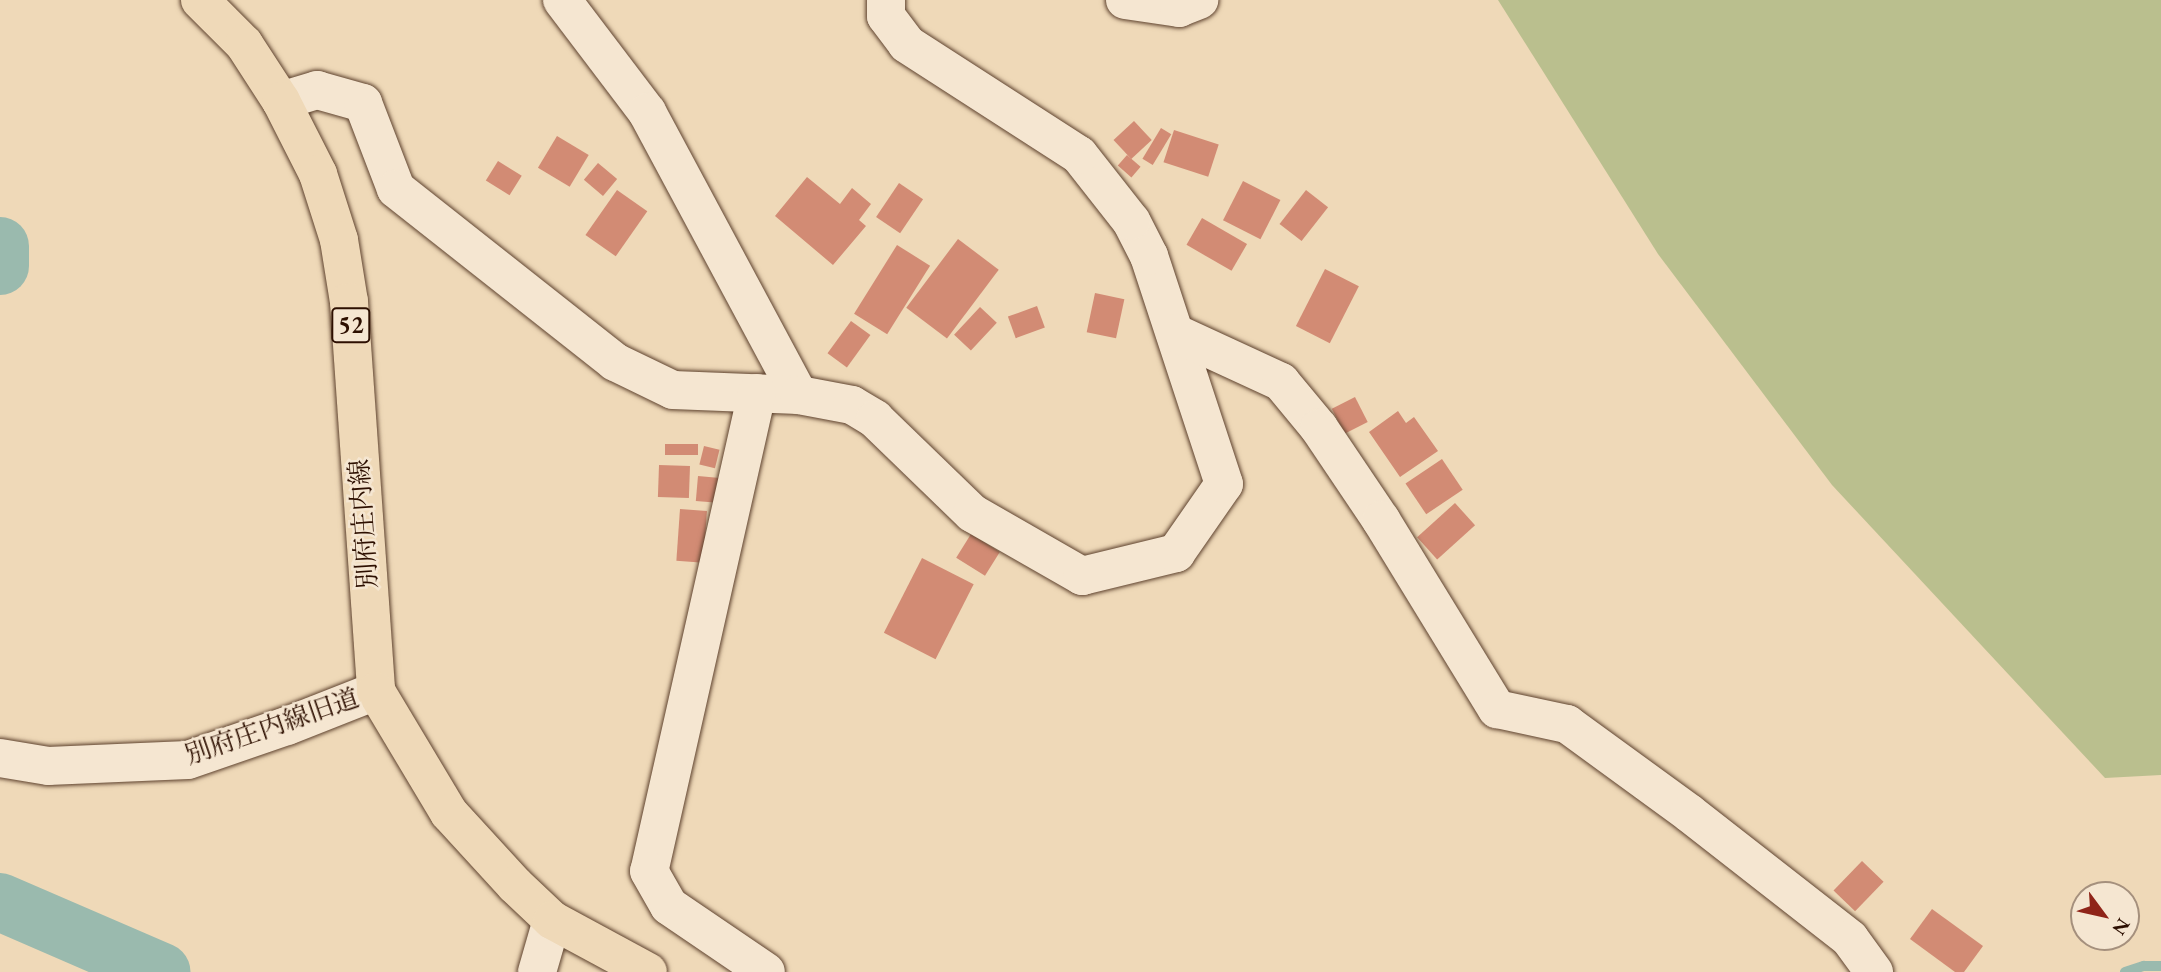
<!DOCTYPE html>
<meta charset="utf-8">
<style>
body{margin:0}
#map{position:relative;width:2161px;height:972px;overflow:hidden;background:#efd9b8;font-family:"EB Garamond","Noto Serif JP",serif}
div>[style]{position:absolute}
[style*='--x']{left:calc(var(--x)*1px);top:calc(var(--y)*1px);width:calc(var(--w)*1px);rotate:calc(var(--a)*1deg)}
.green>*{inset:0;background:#babf8e}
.stream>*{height:10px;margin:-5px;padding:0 5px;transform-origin:5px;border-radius:5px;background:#9abaae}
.river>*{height:58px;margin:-29px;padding:0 29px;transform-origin:29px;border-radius:29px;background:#9abaae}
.building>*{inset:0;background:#d28b74;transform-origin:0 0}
.roads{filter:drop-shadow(0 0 2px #5e422e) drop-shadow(0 0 2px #5e422e)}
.minor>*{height:38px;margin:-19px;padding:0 19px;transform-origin:19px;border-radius:19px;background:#f5e6d1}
.tertiary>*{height:38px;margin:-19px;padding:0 19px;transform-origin:19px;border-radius:19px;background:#f5e6d1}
.primary>*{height:38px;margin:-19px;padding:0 19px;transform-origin:19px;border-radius:19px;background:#efd9b8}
span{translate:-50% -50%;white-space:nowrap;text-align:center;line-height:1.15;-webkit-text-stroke:5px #f5e6d1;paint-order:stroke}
.shield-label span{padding:2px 5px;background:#f5e6d1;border:2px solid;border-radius:5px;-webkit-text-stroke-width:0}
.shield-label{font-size:24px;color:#2d0f00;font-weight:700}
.street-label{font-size:26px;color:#2d0f00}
.north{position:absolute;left:2070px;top:881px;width:70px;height:70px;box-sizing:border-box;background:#f5e6d1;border:2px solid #a5907d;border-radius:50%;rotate:123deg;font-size:19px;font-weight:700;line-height:28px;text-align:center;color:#2d0f00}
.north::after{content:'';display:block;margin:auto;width:24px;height:32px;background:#8f2418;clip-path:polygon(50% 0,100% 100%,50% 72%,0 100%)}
</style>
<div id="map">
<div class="green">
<i style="clip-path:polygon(1498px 0,2161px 0,2161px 775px,2105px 778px,1832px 485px,1658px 254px)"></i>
</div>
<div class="stream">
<i style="--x:2125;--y:972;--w:20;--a:-18"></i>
<i style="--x:2144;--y:966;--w:17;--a:0"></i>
</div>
<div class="river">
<i style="--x:0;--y:246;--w:20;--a:90"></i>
<i style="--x:0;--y:902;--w:176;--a:23.4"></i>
</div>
<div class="building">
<i style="left:1134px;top:121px;width:26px;height:28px;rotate:47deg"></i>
<i style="left:1161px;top:128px;width:12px;height:36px;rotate:31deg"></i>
<i style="left:1174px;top:130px;width:47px;height:34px;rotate:18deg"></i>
<i style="left:557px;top:136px;width:37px;height:37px;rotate:31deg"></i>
<i style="left:1127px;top:155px;width:18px;height:14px;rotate:41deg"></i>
<i style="left:498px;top:161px;width:28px;height:23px;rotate:32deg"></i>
<i style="left:598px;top:163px;width:25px;height:22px;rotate:40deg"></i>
<i style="clip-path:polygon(807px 177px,840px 204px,852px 188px,871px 204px,859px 220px,866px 226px,833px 265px,775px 216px)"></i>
<i style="left:1243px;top:181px;width:42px;height:44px;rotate:27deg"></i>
<i style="left:899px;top:183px;width:29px;height:41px;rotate:34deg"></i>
<i style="left:617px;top:190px;width:37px;height:55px;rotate:35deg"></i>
<i style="left:1306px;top:190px;width:28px;height:43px;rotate:38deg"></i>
<i style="left:1202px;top:218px;width:52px;height:31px;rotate:30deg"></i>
<i style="left:958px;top:239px;width:51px;height:86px;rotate:37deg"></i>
<i style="left:897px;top:245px;width:39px;height:81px;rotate:32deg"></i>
<i style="left:1325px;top:269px;width:38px;height:64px;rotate:27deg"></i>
<i style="left:1095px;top:293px;width:30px;height:40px;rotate:12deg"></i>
<i style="left:1037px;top:306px;width:23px;height:31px;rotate:70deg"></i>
<i style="left:980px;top:307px;width:23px;height:38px;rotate:43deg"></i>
<i style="left:851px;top:321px;width:24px;height:40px;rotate:36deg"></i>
<i style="left:1355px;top:397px;width:28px;height:26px;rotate:63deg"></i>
<i style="clip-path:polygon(1398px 411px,1406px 423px,1414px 417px,1438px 451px,1400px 477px,1369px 432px)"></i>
<i style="left:698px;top:444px;width:11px;height:33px;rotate:90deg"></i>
<i style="left:704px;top:446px;width:16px;height:19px;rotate:14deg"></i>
<i style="left:1442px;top:459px;width:37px;height:44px;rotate:56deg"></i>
<i style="left:690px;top:466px;width:32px;height:31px;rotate:92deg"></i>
<i style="left:698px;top:476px;width:22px;height:25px;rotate:5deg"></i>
<i style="left:1455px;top:503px;width:30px;height:51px;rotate:48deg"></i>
<i style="left:680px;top:509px;width:27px;height:52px;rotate:4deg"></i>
<i style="left:971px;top:534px;width:34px;height:28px;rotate:32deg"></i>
<i style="left:922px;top:558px;width:58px;height:84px;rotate:27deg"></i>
<i style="left:1862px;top:861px;width:30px;height:41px;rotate:44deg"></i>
<i style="clip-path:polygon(1932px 909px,1983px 946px,1964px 972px,1955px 972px,1910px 939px)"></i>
</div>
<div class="roads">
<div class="minor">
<i style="--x:562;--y:0;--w:141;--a:52.8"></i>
<i style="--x:647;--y:112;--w:321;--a:61.8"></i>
<i style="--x:1125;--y:0;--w:55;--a:8.4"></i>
<i style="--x:1179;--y:8;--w:22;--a:-22"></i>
<i style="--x:281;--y:101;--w:38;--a:-17"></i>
<i style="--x:317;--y:90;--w:48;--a:15.8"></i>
<i style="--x:363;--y:103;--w:92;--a:69"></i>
<i style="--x:396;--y:189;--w:279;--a:38.3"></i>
<i style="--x:615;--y:362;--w:64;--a:25.8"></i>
<i style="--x:673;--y:390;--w:126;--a:2.3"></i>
<i style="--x:799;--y:395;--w:54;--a:10.7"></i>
<i style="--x:852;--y:405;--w:27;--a:31"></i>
<i style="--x:875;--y:419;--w:135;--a:44.1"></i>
<i style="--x:972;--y:513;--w:127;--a:29.8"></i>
<i style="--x:1082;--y:576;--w:97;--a:-13.7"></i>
<i style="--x:1176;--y:553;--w:84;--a:-55.2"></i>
<i style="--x:1224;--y:484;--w:240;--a:-108.2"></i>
<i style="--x:1149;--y:256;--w:39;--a:-117"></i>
<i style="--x:1131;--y:221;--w:84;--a:-128.2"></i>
<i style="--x:1079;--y:155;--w:205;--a:-147.2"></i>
<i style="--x:907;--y:44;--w:35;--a:-127"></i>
<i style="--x:886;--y:16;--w:16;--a:-90"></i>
<i style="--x:1175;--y:333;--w:117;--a:24.8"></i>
<i style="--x:1281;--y:382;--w:60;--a:50.4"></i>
<i style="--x:1319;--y:428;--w:111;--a:56"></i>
<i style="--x:1381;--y:520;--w:222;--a:58.5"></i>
<i style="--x:1497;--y:709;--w:72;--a:12.1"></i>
<i style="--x:1567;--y:724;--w:151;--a:36.1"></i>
<i style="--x:1689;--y:813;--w:204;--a:38"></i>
<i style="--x:1850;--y:939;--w:41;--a:54"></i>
<i style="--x:757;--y:393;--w:490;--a:102.7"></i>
<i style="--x:649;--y:871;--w:40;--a:60.3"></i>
<i style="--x:669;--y:906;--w:117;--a:34.2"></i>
<i style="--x:537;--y:972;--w:54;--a:-73.9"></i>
</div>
<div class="tertiary">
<i style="--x:0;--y:758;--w:49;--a:9.5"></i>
<i style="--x:48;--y:766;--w:140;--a:-2.5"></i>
<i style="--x:188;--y:760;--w:105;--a:-19"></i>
<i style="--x:287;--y:726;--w:96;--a:-21.5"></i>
</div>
<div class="primary">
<i style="--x:200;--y:0;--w:62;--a:45"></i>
<i style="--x:244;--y:44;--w:68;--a:57"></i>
<i style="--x:281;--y:101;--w:82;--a:63.1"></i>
<i style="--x:318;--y:174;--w:69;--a:72.3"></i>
<i style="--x:339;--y:240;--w:63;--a:80.8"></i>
<i style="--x:349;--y:302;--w:390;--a:86"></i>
<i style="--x:376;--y:691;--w:142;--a:59.1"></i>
<i style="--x:449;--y:813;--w:98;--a:47.5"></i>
<i style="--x:515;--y:885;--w:51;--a:43.4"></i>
<i style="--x:552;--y:920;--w:109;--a:28.4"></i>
</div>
</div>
<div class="shield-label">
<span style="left:351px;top:325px">52</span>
</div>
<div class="street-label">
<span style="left:364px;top:524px;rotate:-94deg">別府庄内線</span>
<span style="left:272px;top:727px;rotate:-19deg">別府庄内線旧道</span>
</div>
<div class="north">N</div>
</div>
